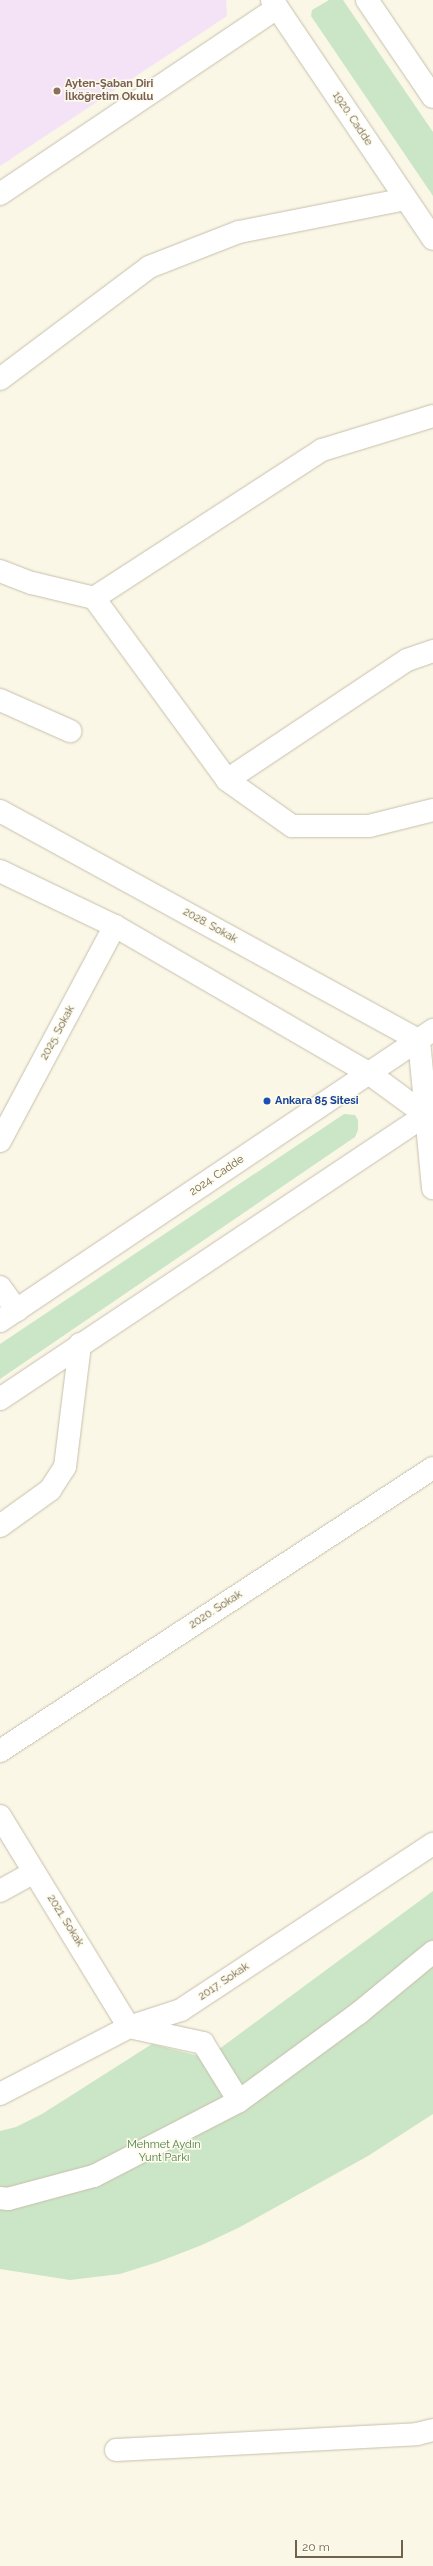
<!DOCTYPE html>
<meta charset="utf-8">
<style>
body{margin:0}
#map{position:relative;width:433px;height:2566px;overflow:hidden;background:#faf7e6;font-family:Raleway,sans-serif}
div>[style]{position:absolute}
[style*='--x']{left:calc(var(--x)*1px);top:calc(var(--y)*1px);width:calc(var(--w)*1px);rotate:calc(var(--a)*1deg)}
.education>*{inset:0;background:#f4e3f6}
.green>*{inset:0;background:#cbe6c6}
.roads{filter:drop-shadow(0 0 1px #c7bfac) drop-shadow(0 0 1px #c7bfac)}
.street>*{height:22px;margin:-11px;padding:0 11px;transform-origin:11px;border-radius:11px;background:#fff}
.secondary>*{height:22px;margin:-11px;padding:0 11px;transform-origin:11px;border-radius:11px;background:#fff}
.dots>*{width:11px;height:11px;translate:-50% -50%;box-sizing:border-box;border:2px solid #fdfbec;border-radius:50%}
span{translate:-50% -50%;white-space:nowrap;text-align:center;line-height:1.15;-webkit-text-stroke:3px #fdfbec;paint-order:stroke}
.education-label{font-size:11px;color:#785e54;font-weight:700}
.left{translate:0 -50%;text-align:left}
.street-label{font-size:11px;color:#70634e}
.transit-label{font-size:11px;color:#164399;font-weight:700}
.park-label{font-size:11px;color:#4f7f4e}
.scale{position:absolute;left:295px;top:2540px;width:108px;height:18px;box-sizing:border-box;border:2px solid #70634e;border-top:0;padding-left:5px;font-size:12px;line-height:14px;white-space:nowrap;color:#70634e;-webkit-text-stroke:3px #fdfbec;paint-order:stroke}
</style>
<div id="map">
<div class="education">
<i style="clip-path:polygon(0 0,226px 0,227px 16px,0 166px)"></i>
</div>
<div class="green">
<i style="clip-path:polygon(329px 0,343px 0,433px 132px,433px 196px,311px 16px,312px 10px)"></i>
<i style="clip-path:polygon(344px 1114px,355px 1115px,358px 1120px,358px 1130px,355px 1137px,0 1379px,0 1344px)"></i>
<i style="clip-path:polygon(433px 1891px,433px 2114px,368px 2156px,240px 2227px,202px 2245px,158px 2262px,120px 2274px,70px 2280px,0 2269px,0 2131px,16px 2127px,42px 2114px,152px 2044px,207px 2058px)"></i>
</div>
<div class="roads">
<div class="street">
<i style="--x:0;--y:194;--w:334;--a:-33.9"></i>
<i style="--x:0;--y:379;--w:186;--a:-36.9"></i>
<i style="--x:149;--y:267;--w:97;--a:-21.3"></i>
<i style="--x:239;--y:232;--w:170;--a:-11.2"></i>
<i style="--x:0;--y:571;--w:34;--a:21"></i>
<i style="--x:32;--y:583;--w:64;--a:13.6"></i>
<i style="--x:94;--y:598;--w:225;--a:53.8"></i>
<i style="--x:227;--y:780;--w:80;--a:35.3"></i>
<i style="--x:292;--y:826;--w:77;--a:0"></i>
<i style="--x:369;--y:826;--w:66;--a:-14"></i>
<i style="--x:94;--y:598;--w:272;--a:-33"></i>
<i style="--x:322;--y:450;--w:116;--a:-17"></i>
<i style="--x:0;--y:700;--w:77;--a:23.9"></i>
<i style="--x:227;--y:780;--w:216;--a:-33.7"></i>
<i style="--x:407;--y:660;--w:28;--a:-19"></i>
<i style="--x:0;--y:811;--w:477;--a:28.7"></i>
<i style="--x:419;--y:1040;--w:149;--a:84.6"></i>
<i style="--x:0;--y:871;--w:127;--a:25.6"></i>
<i style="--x:115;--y:926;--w:295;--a:30.1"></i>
<i style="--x:370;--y:1074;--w:69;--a:36.2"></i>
<i style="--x:0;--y:1141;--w:244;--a:-61.9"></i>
<i style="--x:0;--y:1287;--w:29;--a:54"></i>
<i style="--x:0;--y:1321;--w:522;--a:-33.9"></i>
<i style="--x:0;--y:1399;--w:521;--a:-33.72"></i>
<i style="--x:0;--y:1526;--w:62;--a:-35.8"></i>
<i style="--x:50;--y:1490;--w:27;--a:-57"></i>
<i style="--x:65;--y:1467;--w:124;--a:-83"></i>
<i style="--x:0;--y:1751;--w:517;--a:-33.17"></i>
<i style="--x:0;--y:1816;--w:247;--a:58.6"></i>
<i style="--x:129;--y:2027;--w:76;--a:12.2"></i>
<i style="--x:203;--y:2043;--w:68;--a:58.2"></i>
<i style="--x:0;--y:1891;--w:39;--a:-29"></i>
<i style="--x:0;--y:2094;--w:145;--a:-27.4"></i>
<i style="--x:129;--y:2027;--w:55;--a:-18.1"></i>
<i style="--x:181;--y:2010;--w:302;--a:-33.4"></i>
<i style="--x:0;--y:2198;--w:8;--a:7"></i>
<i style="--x:8;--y:2199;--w:89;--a:-15"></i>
<i style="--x:94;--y:2176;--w:163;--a:-27.3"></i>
<i style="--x:239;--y:2101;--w:149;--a:-36.3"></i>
<i style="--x:359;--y:2013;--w:96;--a:-39.5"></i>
<i style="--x:116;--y:2450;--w:301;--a:-3"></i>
<i style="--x:417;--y:2434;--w:16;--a:-14"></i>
</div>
<div class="secondary">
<i style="--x:272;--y:0;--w:288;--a:56"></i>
<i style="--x:367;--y:0;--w:117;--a:55.8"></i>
</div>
</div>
<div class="dots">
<i style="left:57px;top:91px;background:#8d6e63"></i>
<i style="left:267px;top:1101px;background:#1a4fb4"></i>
</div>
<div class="education-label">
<span class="left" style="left:65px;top:91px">Ayten-Şaban Diri<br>İlköğretim Okulu</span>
</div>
<div class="street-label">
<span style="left:352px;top:119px;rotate:56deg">1920. Cadde</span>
<span style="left:210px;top:926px;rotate:29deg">2028. Sokak</span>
<span style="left:58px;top:1033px;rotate:-62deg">2025. Sokak</span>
<span style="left:217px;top:1176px;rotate:-34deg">2024. Cadde</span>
<span style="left:216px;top:1610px;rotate:-33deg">2020. Sokak</span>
<span style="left:65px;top:1921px;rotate:58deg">2021. Sokak</span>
<span style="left:224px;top:1982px;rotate:-34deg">2017. Sokak</span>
</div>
<div class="transit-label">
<span class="left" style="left:275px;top:1101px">Ankara 85 Sitesi</span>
</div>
<div class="park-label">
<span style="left:164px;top:2152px">Mehmet Aydın<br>Yunt Parkı</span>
</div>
<div class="scale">20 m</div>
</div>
